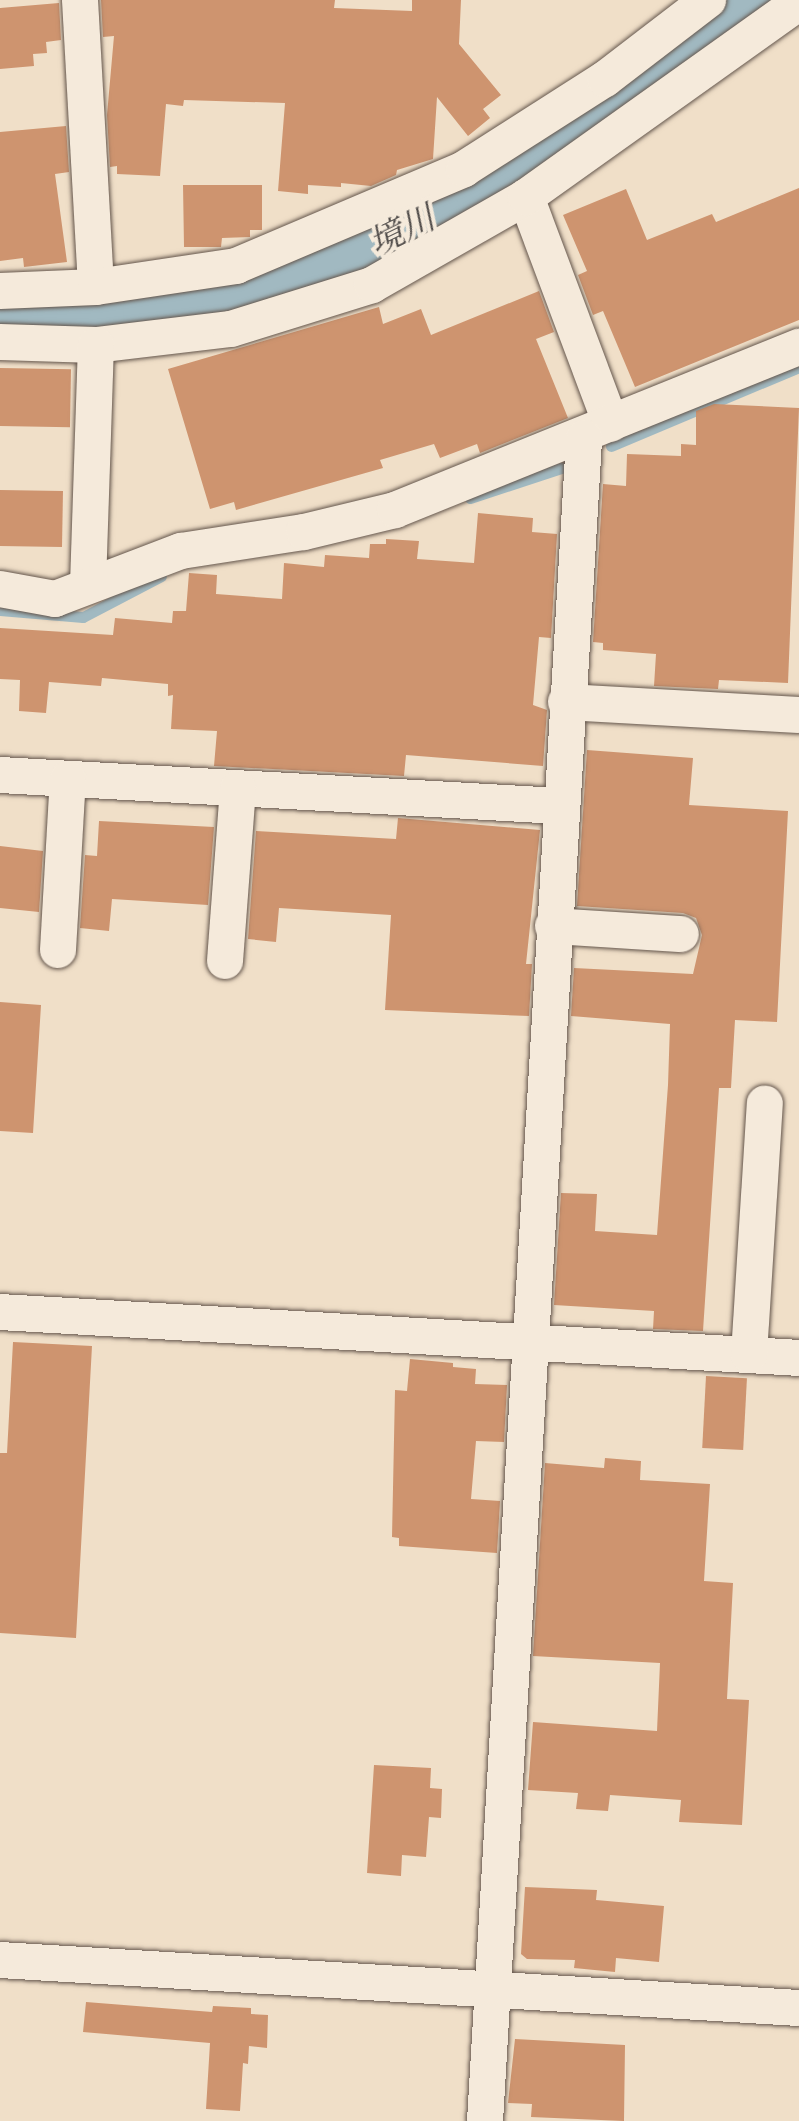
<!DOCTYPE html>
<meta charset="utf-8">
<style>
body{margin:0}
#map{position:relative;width:799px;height:2121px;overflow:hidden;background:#f0dfc8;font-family:"Sorts Mill Goudy","Noto Serif JP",serif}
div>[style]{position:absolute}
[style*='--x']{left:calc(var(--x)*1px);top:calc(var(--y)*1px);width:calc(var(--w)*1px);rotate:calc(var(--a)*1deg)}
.stream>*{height:11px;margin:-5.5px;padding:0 5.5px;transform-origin:5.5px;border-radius:5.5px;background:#a1b9c1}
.river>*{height:66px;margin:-33px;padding:0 33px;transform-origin:33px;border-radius:33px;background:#a1b9c1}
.building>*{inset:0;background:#ce946f;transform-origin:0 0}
.roads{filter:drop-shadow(0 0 2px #64564c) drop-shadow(0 0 2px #64564c)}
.minor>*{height:36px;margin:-18px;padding:0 18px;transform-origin:18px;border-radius:18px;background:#f5eadb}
span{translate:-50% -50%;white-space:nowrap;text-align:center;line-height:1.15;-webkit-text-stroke:8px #f5eadb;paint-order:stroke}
.water-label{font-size:34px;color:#504c4a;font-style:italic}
</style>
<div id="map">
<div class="stream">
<i style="--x:611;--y:446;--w:204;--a:-22.8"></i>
<i style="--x:470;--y:498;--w:96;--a:-18.2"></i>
<i style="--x:0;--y:610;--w:83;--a:4.8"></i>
<i style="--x:83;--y:617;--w:88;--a:-27.7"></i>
</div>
<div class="river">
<i style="--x:0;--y:318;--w:70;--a:1.6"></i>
<i style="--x:70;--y:320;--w:86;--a:-5.3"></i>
<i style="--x:156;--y:312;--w:80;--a:-10"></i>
<i style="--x:235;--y:298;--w:114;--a:-18.4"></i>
<i style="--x:343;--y:262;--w:100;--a:-24.8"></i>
<i style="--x:434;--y:220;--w:62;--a:-33.2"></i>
<i style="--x:486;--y:186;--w:322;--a:-35.3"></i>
</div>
<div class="building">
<i style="clip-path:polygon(101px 0,335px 0,334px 8px,412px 11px,412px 0,461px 0,459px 44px,501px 95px,483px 109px,490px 118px,468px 136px,437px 97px,433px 159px,397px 170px,396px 175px,371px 186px,341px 183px,341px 187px,308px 185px,308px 194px,278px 191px,285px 103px,184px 100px,183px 106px,166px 104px,160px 176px,117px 174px,117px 166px,110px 167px,107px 115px,114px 36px,103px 37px)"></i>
<i style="clip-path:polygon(59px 3px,61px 40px,46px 42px,47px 53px,33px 54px,34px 66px,0 69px,0 8px)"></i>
<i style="clip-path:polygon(66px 126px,69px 172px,55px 174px,67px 262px,24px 267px,23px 258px,0 261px,0 132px)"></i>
<i style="clip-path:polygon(183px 185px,262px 185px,262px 230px,250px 230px,250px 237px,222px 238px,221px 247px,184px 247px)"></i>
<i style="clip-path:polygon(799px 188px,799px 320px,635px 387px,603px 311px,593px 315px,578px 275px,587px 271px,563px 215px,626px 189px,647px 240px,712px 214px,716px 222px)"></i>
<i style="clip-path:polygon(539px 291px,554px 332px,536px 339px,568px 418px,480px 453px,477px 444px,440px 458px,434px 444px,380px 460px,383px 468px,236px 510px,234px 502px,210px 509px,168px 369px,379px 307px,383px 324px,421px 309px,431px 335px)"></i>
<i style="left:0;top:368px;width:71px;height:58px;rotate:1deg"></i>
<i style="clip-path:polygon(714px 404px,799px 408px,788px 683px,719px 680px,718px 689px,654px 686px,656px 654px,603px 650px,603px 643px,593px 642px,603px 484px,626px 486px,627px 454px,681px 456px,681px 444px,696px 445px,696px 411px)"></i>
<i style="left:0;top:490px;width:63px;height:56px;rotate:1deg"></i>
<i style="clip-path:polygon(478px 513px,533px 518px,532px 532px,557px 534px,551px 638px,539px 637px,533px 705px,547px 710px,543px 766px,406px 755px,404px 776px,214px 766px,217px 731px,171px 729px,173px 695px,168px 696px,168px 684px,102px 678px,101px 686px,49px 682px,46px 713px,19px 711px,20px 680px,0 679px,0 628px,113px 635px,115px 618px,172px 623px,173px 611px,186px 611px,189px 573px,217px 575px,216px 594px,282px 599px,284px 563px,324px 567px,325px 555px,369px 558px,370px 544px,386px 544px,386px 539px,419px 541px,417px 559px,474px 563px)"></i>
<i style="clip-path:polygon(587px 750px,693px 758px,689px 805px,788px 811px,777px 1022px,735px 1020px,731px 1088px,719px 1088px,703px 1331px,653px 1329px,654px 1311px,554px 1305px,561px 1193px,597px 1194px,595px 1231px,657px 1235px,668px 1085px,670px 1024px,571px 1016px,574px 968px,693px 974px,702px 935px,696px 918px,683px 913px,577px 906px)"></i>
<i style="clip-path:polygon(398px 818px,540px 830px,526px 964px,532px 964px,529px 1016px,385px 1010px,391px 915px,279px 908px,276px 942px,248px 939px,256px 831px,396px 839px)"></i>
<i style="clip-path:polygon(99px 821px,214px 827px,208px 905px,112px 899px,109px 931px,80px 928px,85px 855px,97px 856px)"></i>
<i style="clip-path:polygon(0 846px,43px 851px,39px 912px,0 908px)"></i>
<i style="clip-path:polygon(0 1002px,41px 1005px,33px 1133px,0 1131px)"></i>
<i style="clip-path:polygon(13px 1342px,92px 1346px,76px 1638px,0 1633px,0 1453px,7px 1453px)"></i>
<i style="clip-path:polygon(410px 1359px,453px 1363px,453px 1367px,476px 1369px,475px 1384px,507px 1385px,504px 1442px,476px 1441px,471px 1499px,500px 1501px,497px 1553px,399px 1546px,399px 1538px,392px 1537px,395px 1390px,407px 1391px)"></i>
<i style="left:706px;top:1376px;width:41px;height:72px;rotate:3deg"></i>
<i style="clip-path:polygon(605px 1458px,641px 1461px,640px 1480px,710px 1484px,704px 1581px,733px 1583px,727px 1699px,749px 1700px,742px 1825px,679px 1822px,681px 1800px,610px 1795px,608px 1811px,576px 1809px,578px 1793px,528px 1790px,533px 1722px,657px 1731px,660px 1663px,533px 1656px,545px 1463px,604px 1468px)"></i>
<i style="clip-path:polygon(374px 1765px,431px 1768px,430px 1788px,442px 1789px,441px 1818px,429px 1817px,426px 1857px,402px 1855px,401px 1876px,367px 1873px)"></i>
<i style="clip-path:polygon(525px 1887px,597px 1890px,596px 1900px,664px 1906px,659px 1962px,616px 1958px,615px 1972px,574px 1968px,575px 1960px,527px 1959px,521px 1954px)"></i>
<i style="clip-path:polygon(86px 2002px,212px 2012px,213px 2006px,251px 2008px,251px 2014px,268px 2015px,267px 2048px,249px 2046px,248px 2064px,243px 2063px,240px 2111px,206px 2109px,210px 2043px,83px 2032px)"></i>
<i style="clip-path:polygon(515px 2039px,625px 2045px,624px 2121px,531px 2117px,532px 2104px,508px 2103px)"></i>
</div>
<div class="roads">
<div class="minor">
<i style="--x:80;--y:0;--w:287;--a:86.8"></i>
<i style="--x:526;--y:197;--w:242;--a:69.5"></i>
<i style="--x:0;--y:291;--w:96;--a:-2.4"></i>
<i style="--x:96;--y:287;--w:142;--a:-8.5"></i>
<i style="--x:236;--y:266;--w:248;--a:-23"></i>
<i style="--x:464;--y:169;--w:167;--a:-32.6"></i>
<i style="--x:605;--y:79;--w:130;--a:-37.5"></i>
<i style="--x:0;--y:342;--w:96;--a:1.8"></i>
<i style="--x:96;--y:345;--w:136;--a:-6.8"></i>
<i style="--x:231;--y:329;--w:148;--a:-17.3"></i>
<i style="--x:372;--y:285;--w:177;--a:-29.7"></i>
<i style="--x:526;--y:197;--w:335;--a:-35.5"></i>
<i style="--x:88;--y:585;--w:240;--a:-88.1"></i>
<i style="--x:0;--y:589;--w:56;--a:10.3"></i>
<i style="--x:55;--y:599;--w:135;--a:-20.9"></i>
<i style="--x:181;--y:551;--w:124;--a:-8.8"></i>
<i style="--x:304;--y:532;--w:94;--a:-13.6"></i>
<i style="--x:395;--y:510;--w:436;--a:-22"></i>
<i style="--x:566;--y:702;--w:233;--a:3.2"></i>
<i style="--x:0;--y:775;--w:561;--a:3.17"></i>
<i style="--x:553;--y:926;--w:128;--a:3.6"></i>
<i style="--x:58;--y:950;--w:171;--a:-86.7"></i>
<i style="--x:225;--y:961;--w:173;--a:-85.7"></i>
<i style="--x:0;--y:1312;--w:800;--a:3.29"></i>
<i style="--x:749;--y:1355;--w:252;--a:-86.4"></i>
<i style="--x:0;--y:1960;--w:800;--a:3.44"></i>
<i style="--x:485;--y:2121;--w:1686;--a:-86.63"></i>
</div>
</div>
<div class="water-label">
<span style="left:403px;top:233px;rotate:-26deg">境川</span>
</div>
</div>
